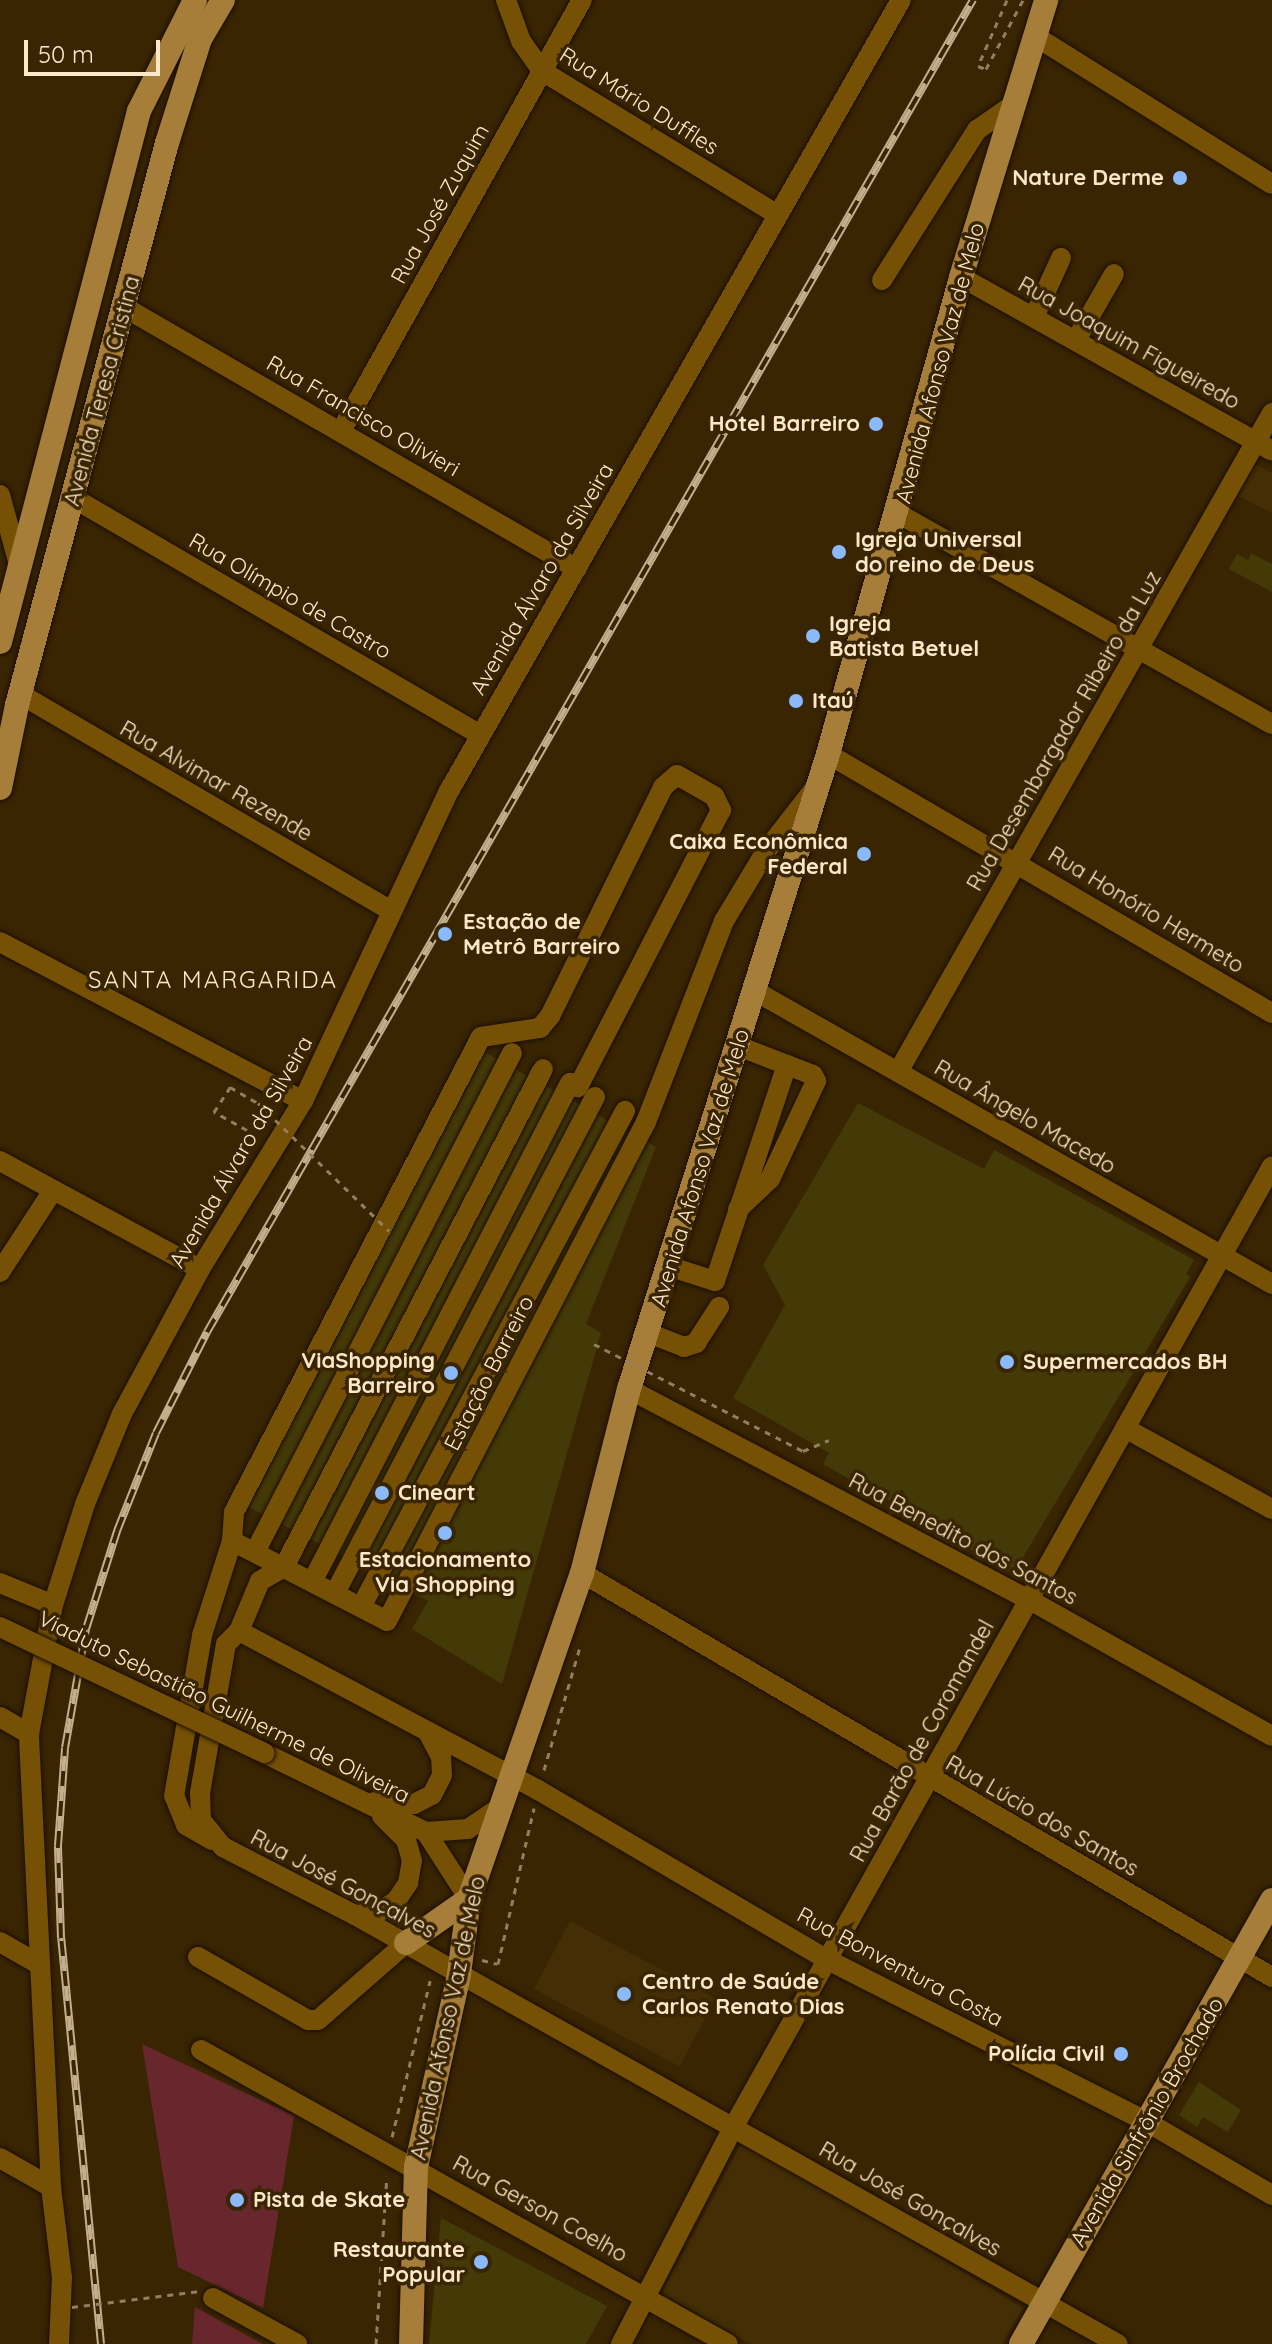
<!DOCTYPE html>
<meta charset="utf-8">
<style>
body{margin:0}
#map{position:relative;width:1272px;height:2344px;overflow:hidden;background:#392502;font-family:Quicksand,sans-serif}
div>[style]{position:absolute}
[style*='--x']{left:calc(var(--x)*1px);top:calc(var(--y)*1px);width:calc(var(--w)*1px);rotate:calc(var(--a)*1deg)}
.built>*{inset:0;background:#442e05;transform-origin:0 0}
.green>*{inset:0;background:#67272d}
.building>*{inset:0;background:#443a08}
.path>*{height:3px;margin-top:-1.5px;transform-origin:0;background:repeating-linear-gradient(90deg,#937e5d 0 6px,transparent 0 12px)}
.roads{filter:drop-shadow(0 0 2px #1b0f00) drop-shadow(0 0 2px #1b0f00)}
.minor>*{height:20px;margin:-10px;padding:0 10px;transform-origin:10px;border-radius:10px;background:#755005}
.major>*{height:24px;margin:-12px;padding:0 12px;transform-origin:12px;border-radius:12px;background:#a77e39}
.rail>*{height:8px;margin-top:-4px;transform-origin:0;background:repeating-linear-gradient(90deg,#392502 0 15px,#c3ae8e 0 30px);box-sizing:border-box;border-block:2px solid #c3ae8e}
.path-bridge>*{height:3px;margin-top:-1.5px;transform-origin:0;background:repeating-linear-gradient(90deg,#937e5d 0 6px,transparent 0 12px)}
.bridges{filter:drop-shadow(0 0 2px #1b0f00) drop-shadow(0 0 2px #1b0f00)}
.minor-bridge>*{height:20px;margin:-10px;padding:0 10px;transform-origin:10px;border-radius:10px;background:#755005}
.dots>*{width:22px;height:22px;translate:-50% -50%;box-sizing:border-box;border:4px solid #392502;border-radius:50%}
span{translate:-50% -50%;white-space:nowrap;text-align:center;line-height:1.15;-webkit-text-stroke:7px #392502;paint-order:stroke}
.street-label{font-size:22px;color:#fde7c8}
.poi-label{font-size:22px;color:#fde7c8;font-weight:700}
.right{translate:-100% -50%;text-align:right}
.left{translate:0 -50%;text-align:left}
.neighbourhood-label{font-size:24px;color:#fde7c8;letter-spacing:2px}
.scale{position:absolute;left:24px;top:40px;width:136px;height:36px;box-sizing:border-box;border:4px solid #fde7c8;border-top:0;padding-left:10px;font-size:24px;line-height:28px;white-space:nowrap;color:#fde7c8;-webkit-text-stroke:6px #392502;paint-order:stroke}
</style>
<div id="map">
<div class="built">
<i style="clip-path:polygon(1255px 464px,1272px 473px,1272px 513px,1238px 496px)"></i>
<i style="left:570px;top:1921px;width:165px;height:77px;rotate:28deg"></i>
<i style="clip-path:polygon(743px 2140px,1023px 2308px,1002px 2344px,750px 2344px,662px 2293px)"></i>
</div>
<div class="green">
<i style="clip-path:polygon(142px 2044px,294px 2116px,263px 2308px,178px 2267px)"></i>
<i style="clip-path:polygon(195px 2307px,263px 2344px,192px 2344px)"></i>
</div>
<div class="building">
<i style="clip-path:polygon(1251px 553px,1272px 564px,1272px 592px,1229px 569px,1237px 554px,1248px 560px)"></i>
<i style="clip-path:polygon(477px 1048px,656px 1147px,586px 1324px,601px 1333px,502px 1684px,412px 1629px,428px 1601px,245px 1505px)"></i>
<i style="clip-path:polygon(858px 1103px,984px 1169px,994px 1150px,1194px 1260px,1186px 1274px,1190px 1277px,1013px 1574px,823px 1464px,829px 1453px,733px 1398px,785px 1305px,763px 1265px)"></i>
<i style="clip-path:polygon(1199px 2082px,1241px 2110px,1228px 2132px,1203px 2117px,1197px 2127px,1179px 2115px)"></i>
<i style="clip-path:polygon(441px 2218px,607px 2306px,586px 2344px,429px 2344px)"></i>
</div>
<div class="path">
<i style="--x:1007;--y:0;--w:72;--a:113.7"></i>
<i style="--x:978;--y:66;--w:9;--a:21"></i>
<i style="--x:986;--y:69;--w:78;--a:-61.8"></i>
<i style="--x:247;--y:1130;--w:38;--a:-151"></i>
<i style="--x:214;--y:1112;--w:30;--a:-57"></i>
<i style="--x:230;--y:1087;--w:32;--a:30"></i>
<i style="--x:544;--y:1770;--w:128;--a:-73.7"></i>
<i style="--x:482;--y:1960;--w:16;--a:14"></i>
<i style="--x:498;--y:1964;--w:160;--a:-77"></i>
<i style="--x:392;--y:2137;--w:161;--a:-76.3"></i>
<i style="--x:376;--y:2344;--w:168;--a:-86.3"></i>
</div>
<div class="roads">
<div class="minor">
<i style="--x:506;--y:0;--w:44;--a:69.9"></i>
<i style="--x:521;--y:41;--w:37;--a:55"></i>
<i style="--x:542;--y:71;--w:276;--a:31.4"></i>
<i style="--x:1035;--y:36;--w:279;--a:32"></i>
<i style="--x:961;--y:277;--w:356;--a:29.2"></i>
<i style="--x:882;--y:280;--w:178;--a:-57.7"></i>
<i style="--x:977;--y:130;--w:45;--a:-35.1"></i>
<i style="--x:124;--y:307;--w:523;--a:30.04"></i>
<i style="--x:1034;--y:317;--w:65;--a:-65.4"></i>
<i style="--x:1076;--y:340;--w:76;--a:-60.1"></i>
<i style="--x:341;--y:431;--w:494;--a:-60.8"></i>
<i style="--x:0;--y:495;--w:76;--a:74.7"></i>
<i style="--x:75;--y:499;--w:469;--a:30.2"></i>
<i style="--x:899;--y:514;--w:428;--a:29.4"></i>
<i style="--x:20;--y:694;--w:428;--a:30.3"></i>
<i style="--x:828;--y:754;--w:514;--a:30.26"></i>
<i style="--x:0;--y:942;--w:342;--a:27.7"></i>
<i style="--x:755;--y:991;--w:594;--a:29.54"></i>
<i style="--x:481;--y:1037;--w:60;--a:-8.7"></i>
<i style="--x:540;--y:1028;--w:16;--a:-50"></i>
<i style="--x:550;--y:1016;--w:255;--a:-63.7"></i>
<i style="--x:663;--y:787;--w:18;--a:-41"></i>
<i style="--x:677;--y:775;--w:43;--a:29.6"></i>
<i style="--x:714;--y:796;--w:16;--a:63"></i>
<i style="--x:721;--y:810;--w:312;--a:117.3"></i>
<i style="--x:738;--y:1046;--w:80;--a:21.1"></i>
<i style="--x:813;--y:1075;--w:7;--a:63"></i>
<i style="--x:816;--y:1081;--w:108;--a:115.1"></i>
<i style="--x:770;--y:1179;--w:44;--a:136.8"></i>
<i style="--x:543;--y:1069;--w:561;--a:117.48"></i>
<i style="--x:284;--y:1567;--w:28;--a:150"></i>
<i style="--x:260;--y:1581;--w:54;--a:112.8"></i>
<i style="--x:239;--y:1631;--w:18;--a:135"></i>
<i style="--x:226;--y:1644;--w:151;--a:99.9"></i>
<i style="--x:200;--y:1793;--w:27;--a:88"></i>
<i style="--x:201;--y:1820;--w:35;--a:51"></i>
<i style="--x:223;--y:1847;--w:148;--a:27.3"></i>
<i style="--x:355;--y:1915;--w:875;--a:29.35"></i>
<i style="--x:898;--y:1072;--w:758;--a:-60.42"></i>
<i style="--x:0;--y:1161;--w:227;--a:28.4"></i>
<i style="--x:671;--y:1267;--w:46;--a:17.7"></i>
<i style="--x:715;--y:1281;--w:228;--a:-71.6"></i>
<i style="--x:0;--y:1272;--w:95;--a:-57"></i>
<i style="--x:648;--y:1333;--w:39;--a:21"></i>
<i style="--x:684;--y:1347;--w:13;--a:-18"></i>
<i style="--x:696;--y:1343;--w:43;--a:-57.4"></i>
<i style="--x:629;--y:1389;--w:451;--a:27.8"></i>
<i style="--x:1028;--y:1599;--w:280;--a:29.3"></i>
<i style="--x:1125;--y:1428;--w:168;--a:28.9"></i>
<i style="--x:232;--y:1541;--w:174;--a:27.3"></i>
<i style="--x:387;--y:1621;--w:562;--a:-62.57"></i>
<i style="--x:646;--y:1122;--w:216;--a:-68.8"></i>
<i style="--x:724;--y:921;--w:82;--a:-59"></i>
<i style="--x:766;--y:851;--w:80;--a:-52.1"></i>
<i style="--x:255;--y:1552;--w:561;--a:-62.75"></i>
<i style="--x:582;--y:1573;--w:800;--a:30.35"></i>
<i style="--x:312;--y:1582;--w:562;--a:-62.66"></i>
<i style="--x:0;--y:1583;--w:57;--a:22.5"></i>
<i style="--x:335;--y:1593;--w:560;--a:-62.34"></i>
<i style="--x:361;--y:1607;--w:562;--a:-61.98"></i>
<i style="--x:239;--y:1631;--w:339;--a:28"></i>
<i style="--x:538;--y:1790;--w:336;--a:30.4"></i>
<i style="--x:828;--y:1960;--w:358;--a:26.9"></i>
<i style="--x:1147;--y:2122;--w:145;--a:30.3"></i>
<i style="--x:0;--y:1717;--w:34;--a:30"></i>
<i style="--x:264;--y:1753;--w:180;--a:26"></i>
<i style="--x:426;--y:1832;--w:42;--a:-4.1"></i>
<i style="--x:468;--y:1829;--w:37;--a:-34"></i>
<i style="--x:374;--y:1802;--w:40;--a:2.9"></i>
<i style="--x:414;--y:1804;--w:20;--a:-27"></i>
<i style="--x:432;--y:1795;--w:22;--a:-63"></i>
<i style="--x:442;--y:1775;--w:18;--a:-93"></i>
<i style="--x:441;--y:1757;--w:27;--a:-118"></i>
<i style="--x:426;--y:1832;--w:80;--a:57.3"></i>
<i style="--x:212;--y:1840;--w:30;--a:-150"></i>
<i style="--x:186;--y:1825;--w:31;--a:-112"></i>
<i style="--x:174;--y:1796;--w:163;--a:-80.1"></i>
<i style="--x:202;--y:1635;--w:99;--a:-72.3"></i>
<i style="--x:232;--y:1541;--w:29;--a:-86"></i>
<i style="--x:234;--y:1512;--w:535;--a:-62.53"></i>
<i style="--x:355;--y:1915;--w:22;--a:-5"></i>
<i style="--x:377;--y:1913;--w:22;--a:-32"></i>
<i style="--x:396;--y:1901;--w:22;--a:-56"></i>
<i style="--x:408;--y:1883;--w:22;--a:-80"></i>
<i style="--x:412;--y:1861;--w:22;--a:-106"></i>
<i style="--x:406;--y:1840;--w:34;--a:-135"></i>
<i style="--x:0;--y:1942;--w:46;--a:29.9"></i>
<i style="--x:198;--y:1957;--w:127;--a:29.8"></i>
<i style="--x:308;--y:2020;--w:10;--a:0"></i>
<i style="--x:318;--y:2020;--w:117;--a:-41.2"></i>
<i style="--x:201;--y:2050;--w:603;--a:29.16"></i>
<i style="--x:0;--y:2158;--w:59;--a:29.6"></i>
<i style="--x:213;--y:2298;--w:96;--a:28.7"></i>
<i style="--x:59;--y:2344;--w:66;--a:-87.4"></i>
<i style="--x:62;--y:2278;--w:92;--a:-96.9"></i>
<i style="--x:51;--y:2187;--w:454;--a:-92.8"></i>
<i style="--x:29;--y:1734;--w:131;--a:-79.5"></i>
<i style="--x:53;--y:1605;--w:106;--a:-72.4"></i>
<i style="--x:85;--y:1504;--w:97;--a:-67.7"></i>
<i style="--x:122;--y:1414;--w:165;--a:-61.7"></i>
<i style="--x:200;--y:1269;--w:197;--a:-58.5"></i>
<i style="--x:303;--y:1101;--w:343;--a:-64.8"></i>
<i style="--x:449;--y:791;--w:911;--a:-60.26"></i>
<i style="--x:621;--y:2344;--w:246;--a:-62.6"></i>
<i style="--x:734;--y:2126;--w:1100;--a:-60.73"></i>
</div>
<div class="major">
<i style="--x:0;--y:642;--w:549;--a:-75.33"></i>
<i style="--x:139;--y:111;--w:124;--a:-63.2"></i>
<i style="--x:0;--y:788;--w:85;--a:-78.4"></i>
<i style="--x:17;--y:705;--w:582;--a:-75.06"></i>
<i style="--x:167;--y:143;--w:109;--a:-72.4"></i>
<i style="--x:200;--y:39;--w:45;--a:-59.5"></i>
<i style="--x:406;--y:1943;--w:77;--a:-34.9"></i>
<i style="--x:411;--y:2344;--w:177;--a:-88.4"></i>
<i style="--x:416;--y:2167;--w:198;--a:-77.4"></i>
<i style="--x:459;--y:1974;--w:76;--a:-82.4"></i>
<i style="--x:469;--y:1899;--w:345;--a:-70.9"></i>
<i style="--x:582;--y:1573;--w:190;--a:-75.7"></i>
<i style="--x:629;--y:1389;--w:665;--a:-72.6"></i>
<i style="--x:828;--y:754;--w:495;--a:-74.4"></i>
<i style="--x:961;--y:277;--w:290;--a:-72.9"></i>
<i style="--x:1021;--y:2344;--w:510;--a:-60.52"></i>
</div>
</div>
<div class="rail">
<i style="--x:101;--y:2344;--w:408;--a:-95.6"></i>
<i style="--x:61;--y:1938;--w:92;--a:-91.9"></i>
<i style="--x:58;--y:1846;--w:98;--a:-85.9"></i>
<i style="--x:65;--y:1748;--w:121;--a:-80"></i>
<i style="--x:86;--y:1629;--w:103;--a:-72.4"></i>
<i style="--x:117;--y:1531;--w:105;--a:-68.3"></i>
<i style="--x:156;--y:1433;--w:113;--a:-63.2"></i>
<i style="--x:207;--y:1332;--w:1537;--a:-60.1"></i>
</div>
<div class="path-bridge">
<i style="--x:258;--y:1103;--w:183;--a:44.3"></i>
<i style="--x:594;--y:1344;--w:235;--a:27.1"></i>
<i style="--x:803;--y:1451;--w:28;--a:-23"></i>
<i style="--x:72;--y:2307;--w:129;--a:-7.1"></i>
</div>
<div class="bridges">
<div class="minor-bridge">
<i style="--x:0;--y:1627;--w:293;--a:25.5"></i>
</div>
</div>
<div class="dots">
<i style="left:1180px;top:178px;background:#8bbafc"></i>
<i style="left:876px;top:424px;background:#8bbafc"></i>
<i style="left:839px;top:552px;background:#8bbafc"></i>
<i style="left:813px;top:636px;background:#8bbafc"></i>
<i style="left:796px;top:701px;background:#8bbafc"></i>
<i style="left:864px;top:854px;background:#8bbafc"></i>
<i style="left:445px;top:934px;background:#8bbafc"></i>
<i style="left:1007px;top:1362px;background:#8bbafc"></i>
<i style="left:451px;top:1373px;background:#8bbafc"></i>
<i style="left:382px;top:1493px;background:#8bbafc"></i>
<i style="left:445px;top:1533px;background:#8bbafc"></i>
<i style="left:624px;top:1994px;background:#8bbafc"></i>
<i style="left:1121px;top:2054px;background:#8bbafc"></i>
<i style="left:237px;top:2200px;background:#8bbafc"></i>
<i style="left:481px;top:2262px;background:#8bbafc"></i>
</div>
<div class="street-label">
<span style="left:639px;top:101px;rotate:32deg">Rua Mário Duffles</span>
<span style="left:440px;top:204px;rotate:-61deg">Rua José Zuquim</span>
<span style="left:1129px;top:343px;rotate:29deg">Rua Joaquim Figueiredo</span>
<span style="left:940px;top:363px;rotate:-75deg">Avenida Afonso Vaz de Melo</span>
<span style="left:102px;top:391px;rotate:-75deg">Avenida Teresa Cristina</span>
<span style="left:363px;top:416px;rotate:30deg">Rua Francisco Olivieri</span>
<span style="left:542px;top:579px;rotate:-60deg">Avenida Álvaro da Silveira</span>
<span style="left:290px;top:596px;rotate:30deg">Rua Olímpio de Castro</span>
<span style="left:1064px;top:731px;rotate:-60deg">Rua Desembargador Ribeiro da Luz</span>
<span style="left:216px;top:781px;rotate:30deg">Rua Alvimar Rezende</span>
<span style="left:1146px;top:910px;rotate:31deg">Rua Honório Hermeto</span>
<span style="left:1025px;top:1117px;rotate:30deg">Rua Ângelo Macedo</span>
<span style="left:241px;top:1152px;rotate:-60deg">Avenida Álvaro da Silveira</span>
<span style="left:700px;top:1168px;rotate:-73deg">Avenida Afonso Vaz de Melo</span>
<span style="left:489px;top:1373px;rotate:-63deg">Estação Barreiro</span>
<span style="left:963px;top:1539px;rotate:28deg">Rua Benedito dos Santos</span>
<span style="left:224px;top:1707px;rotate:26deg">Viaduto Sebastião Guilherme de Oliveira</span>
<span style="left:922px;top:1741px;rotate:-61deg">Rua Barão de Coromandel</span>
<span style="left:1042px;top:1816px;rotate:30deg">Rua Lúcio dos Santos</span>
<span style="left:343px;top:1884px;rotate:28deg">Rua José Gonçalves</span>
<span style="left:900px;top:1967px;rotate:28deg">Rua Bonventura Costa</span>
<span style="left:448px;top:2018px;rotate:-78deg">Avenida Afonso Vaz de Melo</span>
<span style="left:1147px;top:2122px;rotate:-60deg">Avenida Sinfrônio Brochado</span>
<span style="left:910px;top:2199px;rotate:30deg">Rua José Gonçalves</span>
<span style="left:540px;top:2209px;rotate:29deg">Rua Gerson Coelho</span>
</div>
<div class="poi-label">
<span class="right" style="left:1164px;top:178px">Nature Derme</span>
<span class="right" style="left:860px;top:424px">Hotel Barreiro</span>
<span class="left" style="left:855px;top:552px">Igreja Universal<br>do reino de Deus</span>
<span class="left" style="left:829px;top:636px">Igreja<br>Batista Betuel</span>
<span class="left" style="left:812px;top:701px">Itaú</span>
<span class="right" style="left:848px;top:854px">Caixa Econômica<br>Federal</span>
<span class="left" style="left:463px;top:934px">Estação de<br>Metrô Barreiro</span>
<span class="right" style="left:435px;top:1373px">ViaShopping<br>Barreiro</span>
<span class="left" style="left:1023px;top:1362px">Supermercados BH</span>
<span class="left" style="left:398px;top:1493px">Cineart</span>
<span style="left:445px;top:1572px">Estacionamento<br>Via Shopping</span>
<span class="left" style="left:642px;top:1994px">Centro de Saúde<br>Carlos Renato Dias</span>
<span class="right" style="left:1105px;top:2054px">Polícia Civil</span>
<span class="left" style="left:253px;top:2200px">Pista de Skate</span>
<span class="right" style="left:465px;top:2262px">Restaurante<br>Popular</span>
</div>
<div class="neighbourhood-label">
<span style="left:213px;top:980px">SANTA MARGARIDA</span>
</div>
<div class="scale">50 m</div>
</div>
